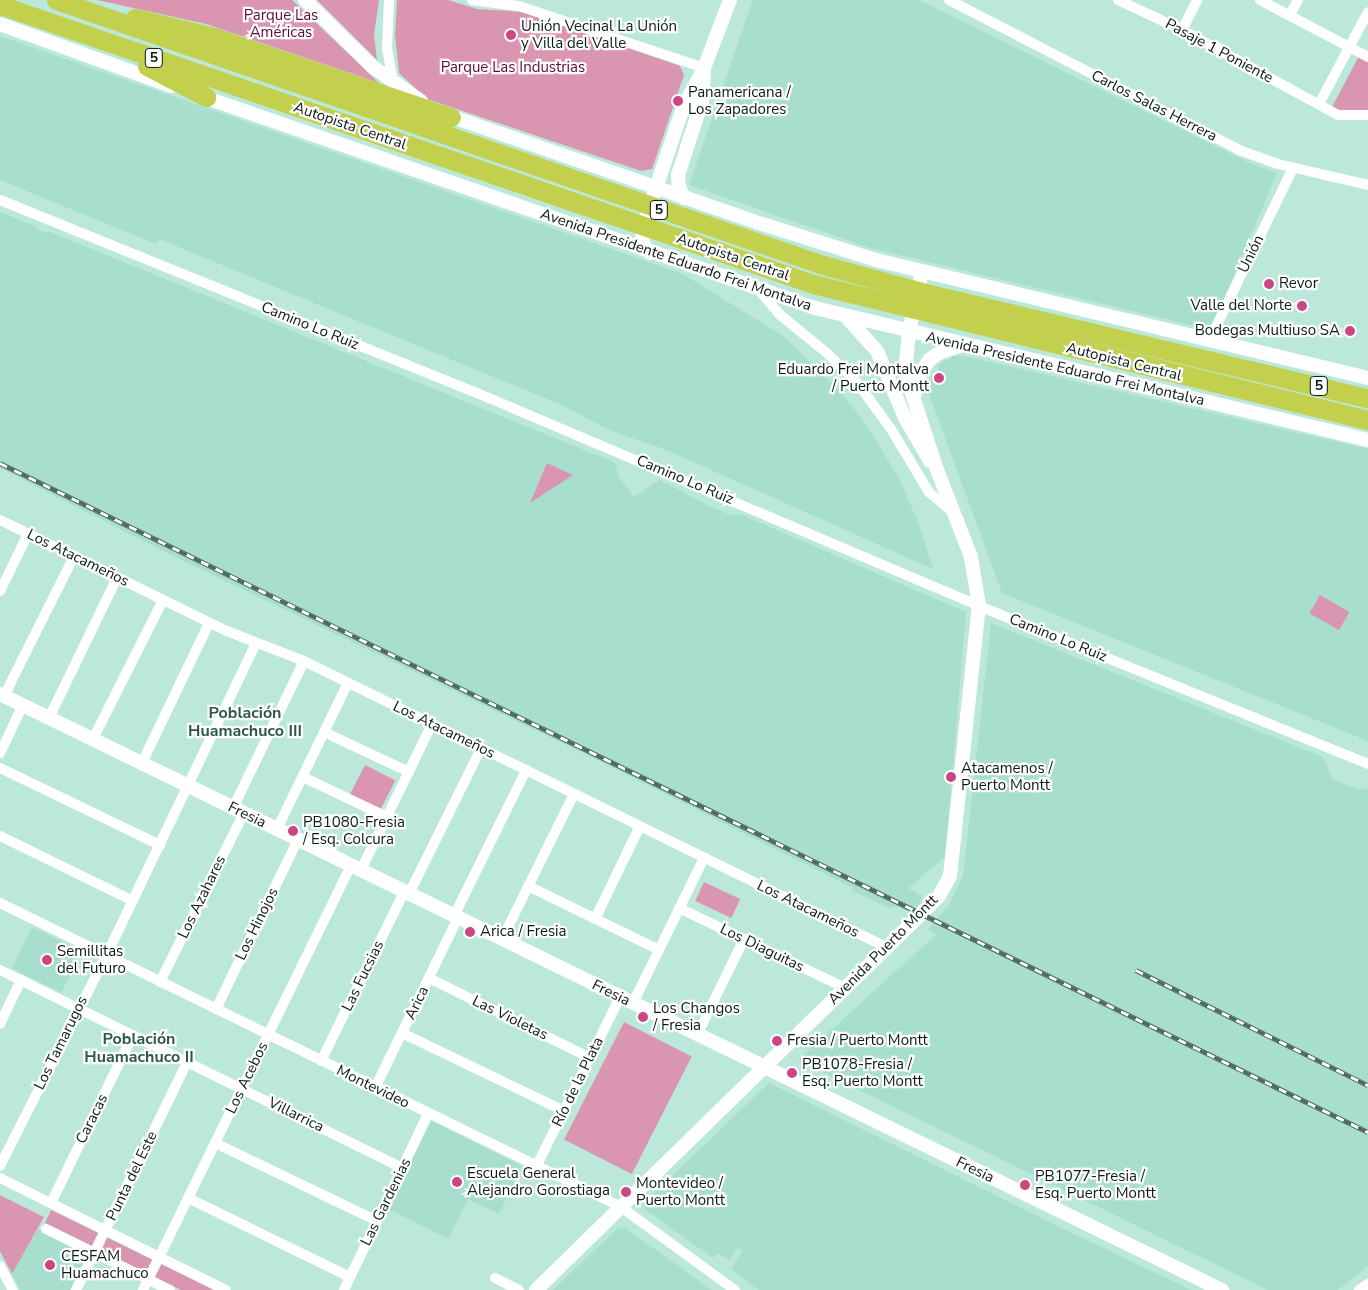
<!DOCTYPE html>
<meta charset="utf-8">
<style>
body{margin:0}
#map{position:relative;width:1368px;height:1290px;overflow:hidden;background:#bbe8db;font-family:"Nunito Sans",sans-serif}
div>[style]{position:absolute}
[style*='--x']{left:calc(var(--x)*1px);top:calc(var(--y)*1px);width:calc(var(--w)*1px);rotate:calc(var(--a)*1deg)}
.built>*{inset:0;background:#a8decd;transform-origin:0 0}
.green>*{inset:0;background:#da96b0;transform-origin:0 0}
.street>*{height:10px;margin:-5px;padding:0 5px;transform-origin:5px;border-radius:5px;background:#fff}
.secondary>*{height:14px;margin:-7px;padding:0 7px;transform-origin:7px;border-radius:7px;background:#fff}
.highway>*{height:19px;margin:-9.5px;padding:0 9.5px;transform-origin:9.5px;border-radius:9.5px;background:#c3d04e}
.rail>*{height:4.5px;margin-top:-2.25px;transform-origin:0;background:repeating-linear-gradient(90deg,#fefefe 0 8px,#4c6861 0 16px);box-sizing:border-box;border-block:1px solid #4c6861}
.dots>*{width:14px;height:14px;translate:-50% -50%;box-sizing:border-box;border:2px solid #fefefe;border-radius:50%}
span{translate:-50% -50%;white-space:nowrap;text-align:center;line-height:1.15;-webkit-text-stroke:4.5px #fefefe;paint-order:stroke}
.shield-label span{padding:1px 4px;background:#fefefe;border:1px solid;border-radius:4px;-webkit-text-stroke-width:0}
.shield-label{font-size:14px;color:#0a1b17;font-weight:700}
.park-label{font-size:15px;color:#5d0d37}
.poi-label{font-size:15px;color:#0a1b17}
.left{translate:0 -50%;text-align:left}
.right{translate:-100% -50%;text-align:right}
.street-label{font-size:15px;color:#0a1b17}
.neighbourhood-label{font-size:16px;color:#2d574c;font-weight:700}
</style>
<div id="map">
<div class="built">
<i style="clip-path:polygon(753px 0,919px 0,1254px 165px,1277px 173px,1211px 330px,870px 248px,689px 185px)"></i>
<i style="clip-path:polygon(0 36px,683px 274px,783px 336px,840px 391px,865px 423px,899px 478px,918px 522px,933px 569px,664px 449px,614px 432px,557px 403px,159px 239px,156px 244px,0 180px)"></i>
<i style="clip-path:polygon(0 212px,35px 226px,40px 231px,50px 232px,616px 463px,618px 476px,634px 497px,660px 480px,709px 506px,733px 516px,740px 514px,966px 612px,945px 857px,908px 888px,922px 897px,917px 907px,911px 913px,899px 907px,890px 908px,852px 891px,853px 888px,589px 756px,159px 549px,0 468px)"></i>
<i style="clip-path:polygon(953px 356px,965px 356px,1368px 449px,1368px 741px,1002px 593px,929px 394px,931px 376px,939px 377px,938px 365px)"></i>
<i style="clip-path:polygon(991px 623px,1323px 757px,1332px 779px,1360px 790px,1368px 788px,1368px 1266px,1338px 1290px,1268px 1290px,798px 1060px,937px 934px,928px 929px,949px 905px,963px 875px)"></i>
<i style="left:32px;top:927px;width:55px;height:46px;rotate:26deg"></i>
<i style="clip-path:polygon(769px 1083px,1066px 1230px,1191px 1290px,759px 1290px,731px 1269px,743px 1250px,738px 1248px,729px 1260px,718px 1253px,713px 1258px,644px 1209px,645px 1202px)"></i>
<i style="clip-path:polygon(431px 1121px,522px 1166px,499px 1214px,468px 1199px,448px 1239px,388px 1209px)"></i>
<i style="clip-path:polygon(619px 1227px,625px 1228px,712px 1290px,553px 1290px)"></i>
<i style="clip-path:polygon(38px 1229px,87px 1256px,70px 1290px,20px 1290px,12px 1274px)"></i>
</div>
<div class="green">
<i style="clip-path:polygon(97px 0,292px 0,379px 83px,206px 24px)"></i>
<i style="clip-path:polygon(317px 0,379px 0,374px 35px,377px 60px)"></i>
<i style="clip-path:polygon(397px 0,448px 0,477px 9px,524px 12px,680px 66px,684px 75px,652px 169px,641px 171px,427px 99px,399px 73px,395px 35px)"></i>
<i style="clip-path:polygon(1359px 56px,1368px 61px,1368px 113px,1347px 115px,1332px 107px)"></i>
<i style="clip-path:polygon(547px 463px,573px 475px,530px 503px)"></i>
<i style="left:1320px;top:595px;width:34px;height:21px;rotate:30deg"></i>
<i style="left:365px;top:765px;width:34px;height:36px;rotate:27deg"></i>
<i style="left:704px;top:882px;width:40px;height:21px;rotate:25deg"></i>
<i style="left:624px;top:1022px;width:76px;height:132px;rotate:27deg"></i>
<i style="clip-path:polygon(0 1195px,44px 1217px,12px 1274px,0 1251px)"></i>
<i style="clip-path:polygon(51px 1210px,214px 1290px,181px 1290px,45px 1223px)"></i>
</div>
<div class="street">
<i style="--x:389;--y:0;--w:48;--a:92.4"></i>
<i style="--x:387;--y:48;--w:35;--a:80"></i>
<i style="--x:472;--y:0;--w:47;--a:7.3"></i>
<i style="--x:519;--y:6;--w:195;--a:18.5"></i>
<i style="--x:949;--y:0;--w:326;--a:27.3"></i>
<i style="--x:1239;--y:150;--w:41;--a:19.7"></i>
<i style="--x:1278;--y:164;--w:92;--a:13.1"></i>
<i style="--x:1118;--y:0;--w:71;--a:25.1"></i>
<i style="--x:1182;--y:30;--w:178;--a:28.6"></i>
<i style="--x:1338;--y:115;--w:30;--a:0"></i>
<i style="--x:1260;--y:0;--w:122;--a:27.8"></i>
<i style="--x:1290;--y:15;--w:17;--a:-62"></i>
<i style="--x:1182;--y:30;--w:34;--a:-63"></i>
<i style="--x:1319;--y:104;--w:104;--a:-62"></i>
<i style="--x:0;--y:200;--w:528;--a:22.04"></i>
<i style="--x:489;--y:398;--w:543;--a:22.98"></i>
<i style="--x:989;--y:610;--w:409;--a:22.1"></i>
<i style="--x:759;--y:290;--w:31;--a:50"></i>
<i style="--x:779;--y:314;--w:62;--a:39.1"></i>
<i style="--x:827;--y:353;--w:40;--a:44"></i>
<i style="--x:856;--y:381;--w:59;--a:53.9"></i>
<i style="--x:891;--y:429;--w:74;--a:58.9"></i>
<i style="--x:929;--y:492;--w:35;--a:41"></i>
<i style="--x:1209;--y:341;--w:192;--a:-64.1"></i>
<i style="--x:0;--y:520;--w:253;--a:26.1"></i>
<i style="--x:227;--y:631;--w:83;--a:21.3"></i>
<i style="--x:304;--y:661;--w:648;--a:26.17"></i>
<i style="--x:0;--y:591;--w:64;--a:-63.8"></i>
<i style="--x:4;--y:696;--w:157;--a:-63.4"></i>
<i style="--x:49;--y:718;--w:156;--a:-64.1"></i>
<i style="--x:324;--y:732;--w:94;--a:25.2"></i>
<i style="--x:93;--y:739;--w:156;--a:-63.3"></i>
<i style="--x:0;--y:753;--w:53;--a:-64.4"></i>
<i style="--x:142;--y:763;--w:155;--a:-64.4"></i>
<i style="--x:0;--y:768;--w:178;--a:25.7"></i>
<i style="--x:303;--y:777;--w:93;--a:25.5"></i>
<i style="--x:233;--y:808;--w:163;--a:-64.2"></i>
<i style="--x:277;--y:829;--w:162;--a:-64.1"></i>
<i style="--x:0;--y:836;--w:148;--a:26"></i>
<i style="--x:361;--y:870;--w:162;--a:-64.1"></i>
<i style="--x:528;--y:886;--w:146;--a:26"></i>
<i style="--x:409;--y:894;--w:163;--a:-63.7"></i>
<i style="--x:0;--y:903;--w:691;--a:26.08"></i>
<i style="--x:621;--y:1207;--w:141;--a:36.1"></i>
<i style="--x:679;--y:908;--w:184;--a:25.7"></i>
<i style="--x:454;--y:916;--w:163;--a:-63.7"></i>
<i style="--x:595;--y:919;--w:103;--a:-64.2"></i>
<i style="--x:502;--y:939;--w:162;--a:-63.6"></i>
<i style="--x:0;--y:970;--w:449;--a:26.2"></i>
<i style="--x:429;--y:978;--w:180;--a:26.4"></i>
<i style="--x:160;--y:982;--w:189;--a:-63.6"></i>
<i style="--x:633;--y:1003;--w:161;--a:-63.9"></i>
<i style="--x:216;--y:1009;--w:189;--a:-64.2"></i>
<i style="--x:0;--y:1024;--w:49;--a:-64.5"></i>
<i style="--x:402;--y:1033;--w:180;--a:25.7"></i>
<i style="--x:697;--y:1035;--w:107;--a:-63.9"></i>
<i style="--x:321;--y:1061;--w:188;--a:-63.8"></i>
<i style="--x:375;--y:1088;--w:189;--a:-64"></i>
<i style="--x:215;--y:1143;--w:180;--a:25.7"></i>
<i style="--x:0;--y:1166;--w:242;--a:-63.2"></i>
<i style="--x:109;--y:950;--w:340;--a:-64.4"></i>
<i style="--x:536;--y:1167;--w:190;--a:-63.7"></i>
<i style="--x:0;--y:1178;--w:252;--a:26.4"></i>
<i style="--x:188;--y:1198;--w:180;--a:26"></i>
<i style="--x:51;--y:1203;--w:187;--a:-64"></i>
<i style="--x:46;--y:1229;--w:138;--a:26.2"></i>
<i style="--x:0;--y:1266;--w:27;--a:62"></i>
<i style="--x:495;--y:1278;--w:27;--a:27"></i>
<i style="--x:76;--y:1290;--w:254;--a:-64"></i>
<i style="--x:143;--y:1290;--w:472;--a:-63.9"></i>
<i style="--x:344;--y:1290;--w:195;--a:-64.5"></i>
<i style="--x:1359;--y:1290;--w:11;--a:-34"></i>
</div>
<div class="secondary">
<i style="--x:305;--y:0;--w:95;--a:44.6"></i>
<i style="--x:373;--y:67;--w:59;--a:35.3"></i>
<i style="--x:0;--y:24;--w:182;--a:19.9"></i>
<i style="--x:198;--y:95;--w:653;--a:19.05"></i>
<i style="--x:815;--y:308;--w:569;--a:13.43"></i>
<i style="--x:444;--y:114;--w:336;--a:19.1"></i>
<i style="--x:762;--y:224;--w:120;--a:17.5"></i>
<i style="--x:876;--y:260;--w:506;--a:13.49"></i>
<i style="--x:684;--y:198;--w:12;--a:-114"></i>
<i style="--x:679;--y:187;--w:12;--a:-95"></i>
<i style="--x:678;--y:175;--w:78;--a:-72"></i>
<i style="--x:702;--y:101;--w:29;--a:-86"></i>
<i style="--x:650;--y:253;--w:11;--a:-128"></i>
<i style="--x:643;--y:244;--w:15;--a:-94"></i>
<i style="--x:642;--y:229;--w:128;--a:-71.3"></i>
<i style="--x:683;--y:108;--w:45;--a:-62.3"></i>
<i style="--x:704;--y:68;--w:73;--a:-69.1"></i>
<i style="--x:848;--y:319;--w:43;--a:47.8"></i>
<i style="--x:877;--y:351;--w:73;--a:67.3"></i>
<i style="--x:905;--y:418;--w:50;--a:59.8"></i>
<i style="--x:914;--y:397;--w:20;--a:-79"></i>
<i style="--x:918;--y:377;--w:20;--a:-57"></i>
<i style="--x:929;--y:360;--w:14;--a:-34"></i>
<i style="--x:941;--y:352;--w:23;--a:-18"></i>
<i style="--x:0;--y:694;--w:1360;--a:26"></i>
<i style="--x:536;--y:1290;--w:538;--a:-44.32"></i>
<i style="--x:921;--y:914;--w:25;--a:-45"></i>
<i style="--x:939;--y:896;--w:23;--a:-61"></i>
<i style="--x:950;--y:876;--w:273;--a:-83.9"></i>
<i style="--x:979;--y:605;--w:49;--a:-99.5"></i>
<i style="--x:971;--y:557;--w:93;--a:-111.3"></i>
<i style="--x:937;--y:470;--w:103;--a:-108.1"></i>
<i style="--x:905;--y:372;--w:40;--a:-84.3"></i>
<i style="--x:909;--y:332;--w:62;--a:-78"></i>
</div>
<div class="highway">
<i style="--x:56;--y:0;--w:811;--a:19.06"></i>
<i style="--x:823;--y:265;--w:111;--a:15.2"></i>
<i style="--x:930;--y:294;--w:450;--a:13.4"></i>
<i style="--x:0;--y:5;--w:860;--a:18.94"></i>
<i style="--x:813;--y:284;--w:571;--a:13.77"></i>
<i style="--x:135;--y:18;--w:81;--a:13.5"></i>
<i style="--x:214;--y:37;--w:250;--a:18.7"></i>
<i style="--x:147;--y:66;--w:67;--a:27.7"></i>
</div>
<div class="rail">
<i style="--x:0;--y:463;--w:1523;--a:26.06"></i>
<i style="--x:1136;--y:970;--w:259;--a:26.4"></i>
</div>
<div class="dots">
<i style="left:511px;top:35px;background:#cc4585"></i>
<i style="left:678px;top:101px;background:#cc4585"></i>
<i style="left:1269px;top:284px;background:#cc4585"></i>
<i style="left:1302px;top:306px;background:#cc4585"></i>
<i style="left:1350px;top:331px;background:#cc4585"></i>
<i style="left:939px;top:378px;background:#cc4585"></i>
<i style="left:951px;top:777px;background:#cc4585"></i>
<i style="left:293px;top:831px;background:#cc4585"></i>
<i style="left:470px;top:932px;background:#cc4585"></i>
<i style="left:47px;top:960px;background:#cc4585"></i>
<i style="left:643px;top:1017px;background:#cc4585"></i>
<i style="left:777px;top:1041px;background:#cc4585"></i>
<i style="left:792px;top:1073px;background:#cc4585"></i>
<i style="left:457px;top:1182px;background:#cc4585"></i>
<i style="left:1025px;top:1185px;background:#cc4585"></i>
<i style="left:626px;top:1192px;background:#cc4585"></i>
<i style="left:50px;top:1265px;background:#cc4585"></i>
</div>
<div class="shield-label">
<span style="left:154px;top:58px">5</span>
<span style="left:659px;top:210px">5</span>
<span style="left:1319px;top:386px">5</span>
</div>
<div class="park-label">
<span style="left:281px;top:24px">Parque Las<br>Américas</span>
<span style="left:513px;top:68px">Parque Las Industrias</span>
</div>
<div class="poi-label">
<span class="left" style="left:521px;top:35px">Unión Vecinal La Unión<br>y Villa del Valle</span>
<span class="left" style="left:688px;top:101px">Panamericana /<br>Los Zapadores</span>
<span class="left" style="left:1279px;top:284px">Revor</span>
<span class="right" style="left:1292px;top:306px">Valle del Norte</span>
<span class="right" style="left:1340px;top:331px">Bodegas Multiuso SA</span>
<span class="right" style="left:929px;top:378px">Eduardo Frei Montalva<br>/ Puerto Montt</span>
<span class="left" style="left:961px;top:777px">Atacamenos /<br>Puerto Montt</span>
<span class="left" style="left:303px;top:831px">PB1080-Fresia<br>/ Esq. Colcura</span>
<span class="left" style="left:480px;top:932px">Arica / Fresia</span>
<span class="left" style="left:57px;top:960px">Semillitas<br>del Futuro</span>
<span class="left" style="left:653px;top:1017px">Los Changos<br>/ Fresia</span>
<span class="left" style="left:787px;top:1041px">Fresia / Puerto Montt</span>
<span class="left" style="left:802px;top:1073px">PB1078-Fresia /<br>Esq. Puerto Montt</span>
<span class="left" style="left:467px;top:1182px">Escuela General<br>Alejandro Gorostiaga</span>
<span class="left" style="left:1035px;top:1185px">PB1077-Fresia /<br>Esq. Puerto Montt</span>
<span class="left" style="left:636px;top:1192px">Montevideo /<br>Puerto Montt</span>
<span class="left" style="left:61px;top:1265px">CESFAM<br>Huamachuco</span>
</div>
<div class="street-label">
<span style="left:1219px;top:51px;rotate:28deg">Pasaje 1 Poniente</span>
<span style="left:1154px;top:106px;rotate:27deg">Carlos Salas Herrera</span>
<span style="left:350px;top:126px;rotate:19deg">Autopista Central</span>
<span style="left:1251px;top:254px;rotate:-64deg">Unión</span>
<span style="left:733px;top:257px;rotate:19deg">Autopista Central</span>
<span style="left:676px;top:260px;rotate:19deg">Avenida Presidente Eduardo Frei Montalva</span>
<span style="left:310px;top:326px;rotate:22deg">Camino Lo Ruiz</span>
<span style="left:1124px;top:362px;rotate:14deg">Autopista Central</span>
<span style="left:1065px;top:369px;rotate:13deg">Avenida Presidente Eduardo Frei Montalva</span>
<span style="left:685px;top:480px;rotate:23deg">Camino Lo Ruiz</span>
<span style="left:78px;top:558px;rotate:26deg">Los Atacameños</span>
<span style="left:1058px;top:638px;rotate:22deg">Camino Lo Ruiz</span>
<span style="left:444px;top:730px;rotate:26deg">Los Atacameños</span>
<span style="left:247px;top:815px;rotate:26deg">Fresia</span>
<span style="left:202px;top:897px;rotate:-64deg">Los Azahares</span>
<span style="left:808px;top:909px;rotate:26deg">Los Atacameños</span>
<span style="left:257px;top:924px;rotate:-64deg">Los Hinojos</span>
<span style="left:762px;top:948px;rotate:26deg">Los Diaguitas</span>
<span style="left:883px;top:950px;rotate:-45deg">Avenida Puerto Montt</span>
<span style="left:363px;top:976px;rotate:-64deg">Las Fucsias</span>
<span style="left:611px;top:993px;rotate:26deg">Fresia</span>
<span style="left:417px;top:1003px;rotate:-64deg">Arica</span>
<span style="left:510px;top:1018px;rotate:26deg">Las Violetas</span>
<span style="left:61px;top:1043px;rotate:-64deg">Los Tamarugos</span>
<span style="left:247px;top:1078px;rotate:-64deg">Los Acebos</span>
<span style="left:578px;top:1082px;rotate:-64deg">Río de la Plata</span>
<span style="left:373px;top:1087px;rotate:26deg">Montevideo</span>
<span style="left:296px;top:1115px;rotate:26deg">Villarrica</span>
<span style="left:92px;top:1119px;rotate:-64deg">Caracas</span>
<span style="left:975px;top:1170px;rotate:26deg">Fresia</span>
<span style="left:132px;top:1176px;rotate:-64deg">Punta del Este</span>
<span style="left:386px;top:1202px;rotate:-64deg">Las Gardenias</span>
</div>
<div class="neighbourhood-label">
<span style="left:245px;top:722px">Población<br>Huamachuco III</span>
<span style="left:139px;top:1048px">Población<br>Huamachuco II</span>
</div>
</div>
